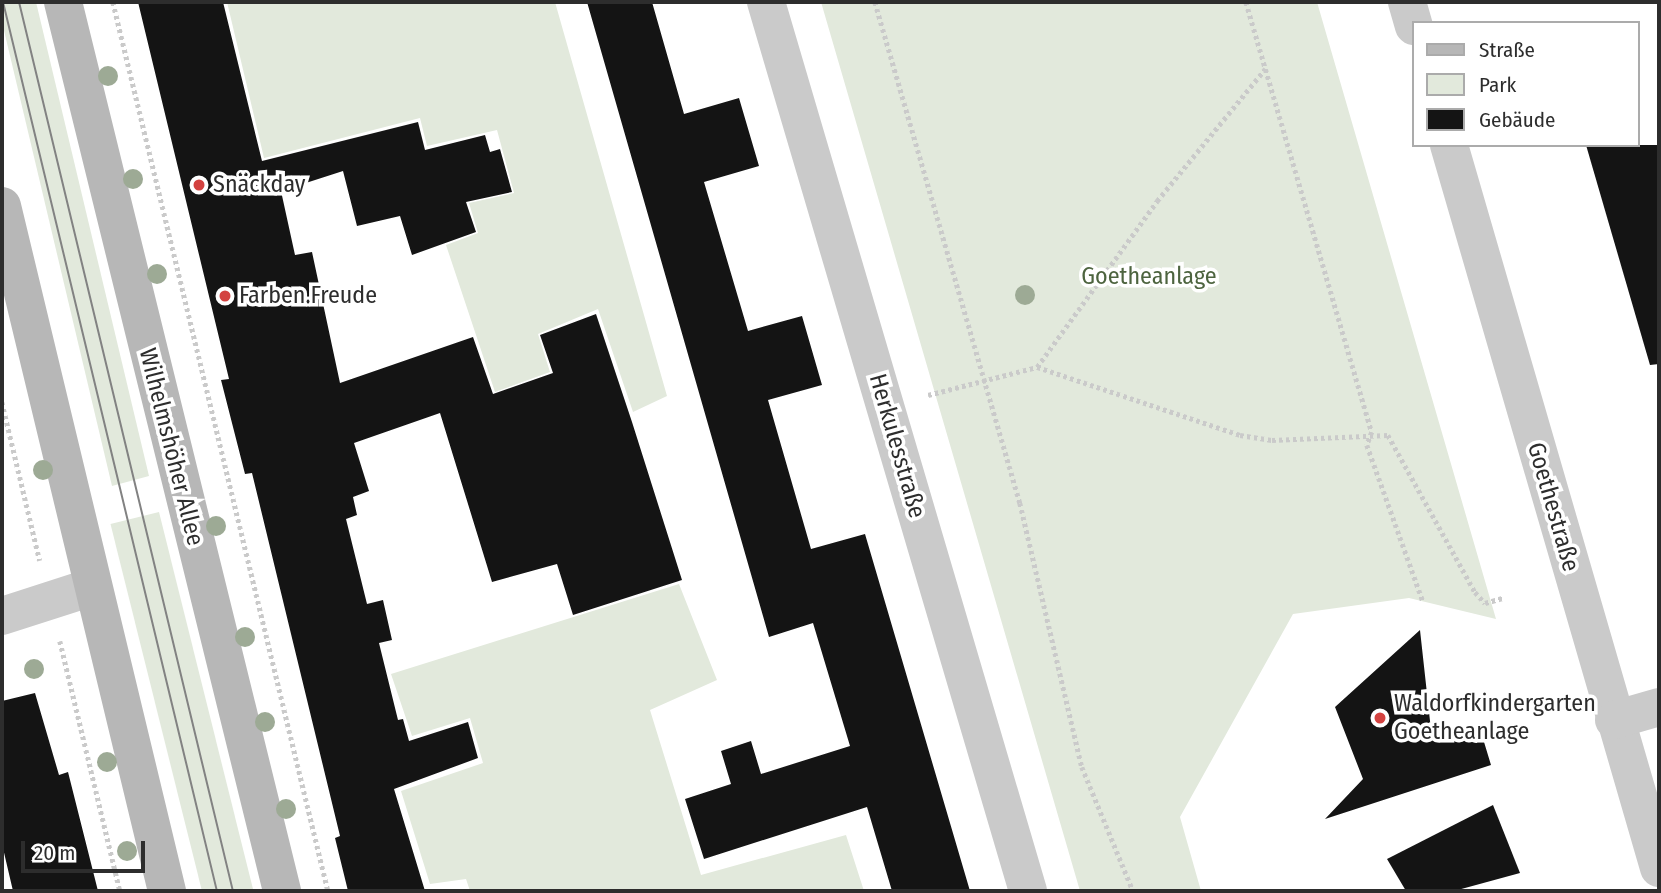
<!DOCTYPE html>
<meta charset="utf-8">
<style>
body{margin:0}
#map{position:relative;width:1661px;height:893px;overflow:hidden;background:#fff;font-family:"Fira Sans Condensed",sans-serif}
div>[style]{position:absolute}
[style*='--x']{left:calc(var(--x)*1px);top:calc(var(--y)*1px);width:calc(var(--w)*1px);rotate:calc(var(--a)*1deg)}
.green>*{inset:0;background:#e2e9dc;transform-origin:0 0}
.building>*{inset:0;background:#141414}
.path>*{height:4.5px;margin-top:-2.25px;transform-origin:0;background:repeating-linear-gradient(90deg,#cacaca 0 3.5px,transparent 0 7px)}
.street>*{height:38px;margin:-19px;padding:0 19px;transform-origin:19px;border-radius:19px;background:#cacaca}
.secondary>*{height:38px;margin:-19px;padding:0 19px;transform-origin:19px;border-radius:19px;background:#b7b7b7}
.tram>*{height:2px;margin:-1px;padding:0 1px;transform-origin:1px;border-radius:1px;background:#828282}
.trees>*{width:20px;height:20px;margin:-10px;border-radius:50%;background:#9daa95}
.dots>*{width:19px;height:19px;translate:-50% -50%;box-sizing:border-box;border:4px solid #fff;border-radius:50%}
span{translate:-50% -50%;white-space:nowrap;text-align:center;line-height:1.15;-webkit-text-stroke:7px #fff;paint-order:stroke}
.poi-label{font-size:24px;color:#2d2d2d}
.left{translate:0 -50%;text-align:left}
.park-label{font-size:24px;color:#4d643f}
.street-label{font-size:24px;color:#2d2d2d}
.frame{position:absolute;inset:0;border:4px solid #2d2d2d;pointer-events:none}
.legend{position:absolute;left:1412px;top:21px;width:228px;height:126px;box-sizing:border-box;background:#fff;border:2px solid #ababab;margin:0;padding:9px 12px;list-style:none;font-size:21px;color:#2d2d2d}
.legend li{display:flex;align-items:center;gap:14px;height:35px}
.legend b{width:35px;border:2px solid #ababab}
.scale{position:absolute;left:21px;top:841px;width:124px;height:32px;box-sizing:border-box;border:4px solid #2d2d2d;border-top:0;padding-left:9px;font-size:21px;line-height:24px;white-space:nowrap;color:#2d2d2d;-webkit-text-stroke:5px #fff;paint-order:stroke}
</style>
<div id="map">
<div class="green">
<i style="clip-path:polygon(15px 2px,36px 2px,149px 476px,112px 486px,2px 22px,2px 5px)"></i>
<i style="clip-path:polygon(227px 2px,555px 2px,667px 396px,633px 412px,598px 309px,538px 334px,550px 372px,495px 392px,446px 245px,478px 233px,469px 203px,514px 193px,497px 130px,427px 146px,420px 118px,264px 158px)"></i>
<i style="clip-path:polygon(821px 2px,1317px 2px,1496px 619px,1409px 598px,1293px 614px,1180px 817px,1201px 891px,1080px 891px)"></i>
<i style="left:159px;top:512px;width:390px;height:50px;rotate:76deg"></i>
<i style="clip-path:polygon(679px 584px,717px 680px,650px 710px,701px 875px,846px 835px,864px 891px,470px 891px,466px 879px,430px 884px,401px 791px,483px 763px,470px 718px,412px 736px,391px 674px)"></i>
</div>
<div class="building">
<i style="clip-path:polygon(138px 2px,223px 2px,262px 161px,418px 122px,425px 150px,485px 135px,490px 152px,500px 149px,512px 192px,466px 202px,476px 232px,412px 255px,400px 216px,357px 226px,343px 171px,281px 191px,295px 255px,312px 252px,340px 383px,473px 337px,493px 394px,553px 373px,540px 335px,596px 314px,632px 422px,682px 580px,573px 615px,557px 564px,492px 582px,440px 413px,354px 443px,369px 491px,353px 497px,357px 515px,346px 519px,367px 604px,383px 600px,392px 640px,379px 643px,398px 720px,403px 719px,409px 741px,468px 722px,478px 758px,394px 789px,425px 891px,348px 891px,335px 838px,340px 836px,252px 473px,245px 474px,221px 380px,229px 379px)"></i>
<i style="clip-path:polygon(587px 2px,652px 2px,684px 114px,739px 98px,759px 166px,704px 182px,748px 331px,802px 316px,822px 385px,768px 400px,811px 549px,865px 534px,970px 891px,892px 891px,867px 807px,704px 859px,685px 799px,731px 784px,721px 751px,751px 741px,761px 774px,850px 746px,813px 623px,769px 637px)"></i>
<i style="clip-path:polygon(1586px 145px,1659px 145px,1659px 364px,1650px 365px)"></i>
<i style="clip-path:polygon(1420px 630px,1431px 730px,1481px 732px,1491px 765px,1325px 819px,1363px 779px,1335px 707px)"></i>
<i style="clip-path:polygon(35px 693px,59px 775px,68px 772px,98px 891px,13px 891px,2px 844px,2px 701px)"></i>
<i style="clip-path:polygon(1493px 805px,1520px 873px,1454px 891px,1406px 891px,1387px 859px)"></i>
</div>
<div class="path">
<i style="--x:113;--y:2;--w:915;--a:76.4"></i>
<i style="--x:875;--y:2;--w:522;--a:73.86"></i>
<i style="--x:1020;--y:503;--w:271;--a:76.8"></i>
<i style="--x:1082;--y:767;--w:134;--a:67.6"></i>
<i style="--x:1246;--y:2;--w:448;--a:73.7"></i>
<i style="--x:1372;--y:432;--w:14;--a:111"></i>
<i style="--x:1367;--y:445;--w:166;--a:70.3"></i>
<i style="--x:1037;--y:367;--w:214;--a:18.5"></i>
<i style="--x:1240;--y:435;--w:32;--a:9"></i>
<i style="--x:1272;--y:440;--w:116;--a:-2.5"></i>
<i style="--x:1388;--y:435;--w:179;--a:61"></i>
<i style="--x:1475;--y:592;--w:15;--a:48"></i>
<i style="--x:1485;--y:603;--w:19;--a:-16"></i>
<i style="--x:928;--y:395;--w:113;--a:-14.4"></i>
<i style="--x:1037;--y:367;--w:205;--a:-54.1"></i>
<i style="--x:1157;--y:201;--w:171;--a:-50.7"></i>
<i style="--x:2;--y:402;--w:163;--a:76.6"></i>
<i style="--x:60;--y:641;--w:257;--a:76.5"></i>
</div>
<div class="street">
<i style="--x:766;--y:2;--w:927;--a:73.58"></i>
<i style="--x:1407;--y:2;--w:25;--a:74"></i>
<i style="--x:1449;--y:145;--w:753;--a:73.8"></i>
<i style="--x:2;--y:616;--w:95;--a:-17.9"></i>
<i style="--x:1614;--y:720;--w:47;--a:-16.1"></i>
</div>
<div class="secondary">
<i style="--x:63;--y:2;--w:916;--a:76.16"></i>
<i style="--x:2;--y:206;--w:705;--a:76.46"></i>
</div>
<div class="tram">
<i style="--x:3;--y:2;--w:914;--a:76.47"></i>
<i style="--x:19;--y:2;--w:914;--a:76.47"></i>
</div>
<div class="trees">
<i style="left:108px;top:76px"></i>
<i style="left:133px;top:179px"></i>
<i style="left:157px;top:274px"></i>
<i style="left:1025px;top:295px"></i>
<i style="left:43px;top:470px"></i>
<i style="left:216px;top:526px"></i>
<i style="left:245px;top:637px"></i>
<i style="left:34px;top:669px"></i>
<i style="left:265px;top:722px"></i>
<i style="left:107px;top:762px"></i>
<i style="left:286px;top:809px"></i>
<i style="left:127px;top:851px"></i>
</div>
<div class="dots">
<i style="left:199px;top:185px;background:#d34240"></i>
<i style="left:225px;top:296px;background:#d34240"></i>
<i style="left:1380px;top:718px;background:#d34240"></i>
</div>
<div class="poi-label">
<span class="left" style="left:213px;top:185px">Snäckday</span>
<span class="left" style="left:239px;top:296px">Farben.Freude</span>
<span class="left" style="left:1394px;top:718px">Waldorfkindergarten<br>Goetheanlage</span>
</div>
<div class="park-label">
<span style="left:1149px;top:277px">Goetheanlage</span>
</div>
<div class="street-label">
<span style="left:897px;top:446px;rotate:74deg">Herkulesstraße</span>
<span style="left:171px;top:447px;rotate:76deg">Wilhelmshöher Allee</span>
<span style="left:1553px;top:507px;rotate:74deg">Goethestraße</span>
</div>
<div class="frame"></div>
<ul class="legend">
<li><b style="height:9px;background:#b7b7b7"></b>Straße</li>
<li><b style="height:19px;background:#e2e9dc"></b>Park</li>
<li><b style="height:19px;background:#141414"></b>Gebäude</li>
</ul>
<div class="scale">20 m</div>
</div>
